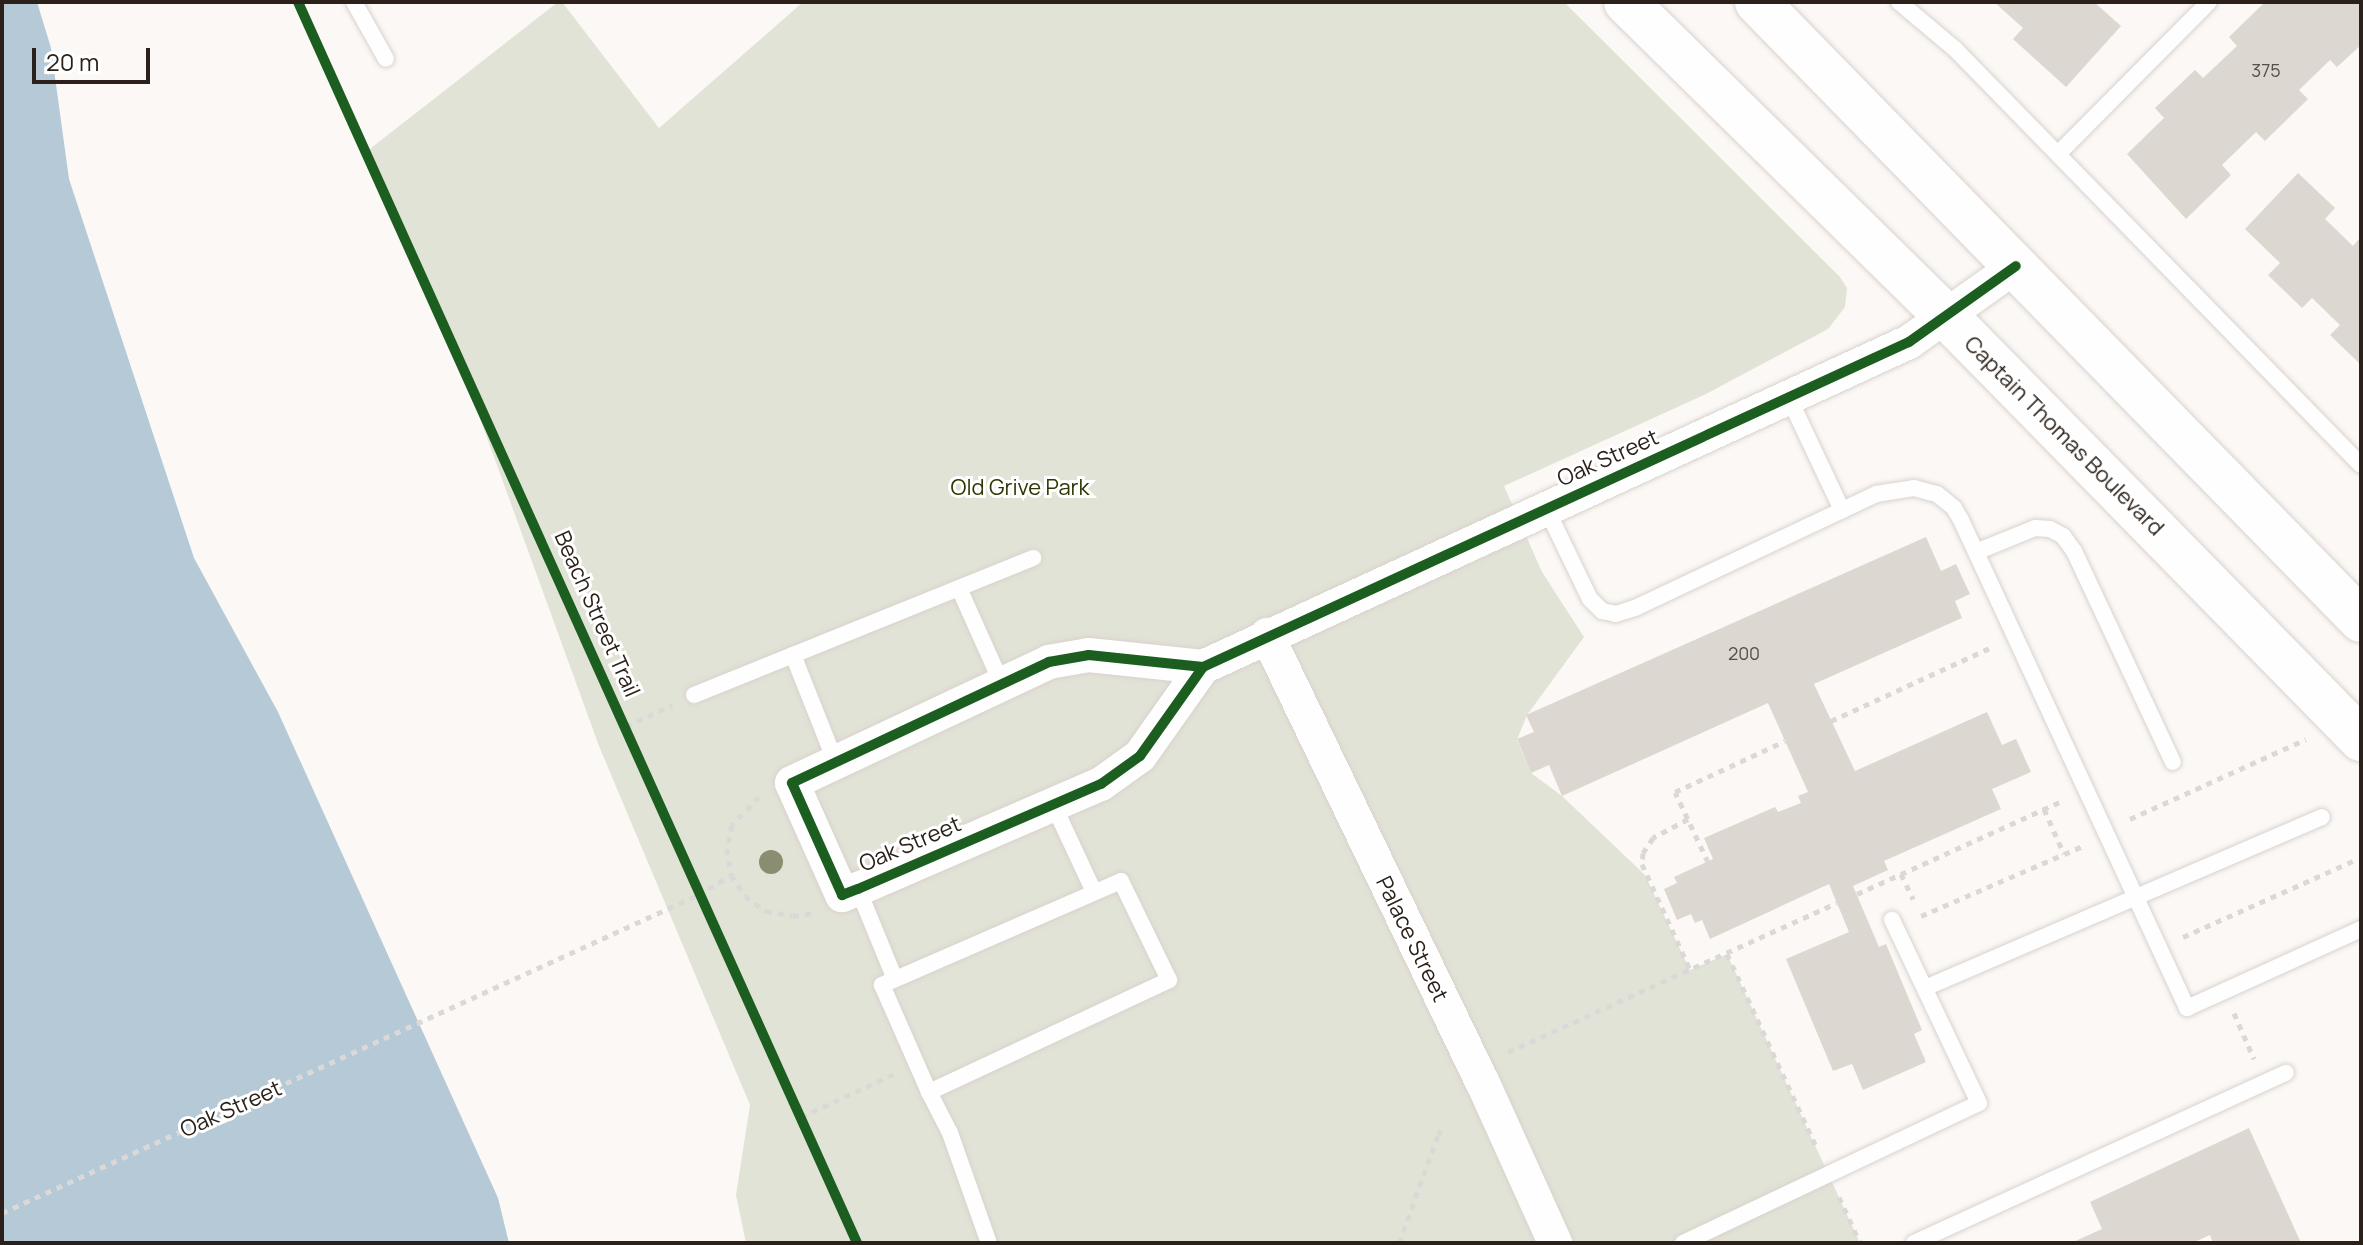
<!DOCTYPE html>
<style>
body{margin:0}
#map{position:relative;width:2363px;height:1245px;overflow:hidden;background:#fbf8f5;font-family:Manrope,sans-serif}
div>[style]{position:absolute}
[style*='--x']{left:calc(var(--x)*1px);top:calc(var(--y)*1px);width:calc(var(--w)*1px);rotate:calc(var(--a)*1deg)}
.green>*{inset:0;background:#e2e3d7}
.water>*{inset:0;background:#b6c9d6}
.building>*{inset:0;background:#dcd7d1}
.path>*{height:5px;margin-top:-2.5px;transform-origin:0;background:repeating-linear-gradient(90deg,#dbd9d8 0 6px,transparent 0 12px)}
.roads{filter:drop-shadow(0 0 2px #d9d2cd) drop-shadow(0 0 2px #d9d2cd)}
.lane>*{height:16px;margin:-8px;padding:0 8px;transform-origin:8px;border-radius:8px;background:#fefefe}
.street>*{height:34px;margin:-17px;padding:0 17px;transform-origin:17px;border-radius:17px;background:#fefefe}
.secondary>*{height:44px;margin:-22px;padding:0 22px;transform-origin:22px;border-radius:22px;background:#fefefe}
.cycleway>*{height:10px;margin:-5px;padding:0 5px;transform-origin:5px;border-radius:5px;background:#1b5e20}
.trees>*{width:24px;height:24px;margin:-12px;border-radius:50%;background:#8b8d70}
span{translate:-50% -50%;white-space:nowrap;text-align:center;line-height:1.15;-webkit-text-stroke:6px #fff;paint-order:stroke}
.number-label{font-size:18px;color:#574e48}
.number-label span{-webkit-text-stroke-width:0}
.street-label{font-size:22px;color:#2b211a}
.park-label{font-size:22px;color:#2f3603}
.frame{position:absolute;inset:0;border:4px solid #2b211a;pointer-events:none}
.scale{position:absolute;left:32px;top:48px;width:118px;height:36px;box-sizing:border-box;border:4px solid #2b211a;border-top:0;padding-left:10px;font-size:24px;line-height:28px;white-space:nowrap;color:#2b211a;-webkit-text-stroke:6px #fff;paint-order:stroke}
</style>
<div id="map">
<div class="green">
<i style="clip-path:polygon(558px 2px,562px 2px,659px 128px,803px 2px,1564px 2px,1840px 277px,1847px 288px,1845px 307px,1828px 329px,1706px 394px,1504px 486px,1542px 572px,1584px 637px,1527px 715px,1517px 740px,1531px 773px,1562px 796px,1645px 875px,1690px 970px,1727px 954px,1860px 1243px,746px 1243px,736px 1195px,750px 1105px,599px 746px,450px 336px,366px 152px)"></i>
</div>
<div class="water">
<i style="clip-path:polygon(2px 2px,37px 2px,51px 48px,69px 179px,194px 558px,278px 712px,498px 1198px,509px 1243px,2px 1243px)"></i>
</div>
<div class="building">
<i style="clip-path:polygon(1994px 2px,2094px 2px,2121px 26px,2066px 87px,2013px 39px,2023px 28px)"></i>
<i style="clip-path:polygon(2265px 2px,2361px 2px,2361px 45px,2337px 67px,2330px 60px,2299px 90px,2308px 99px,2265px 141px,2256px 132px,2222px 165px,2231px 175px,2186px 219px,2127px 154px,2164px 118px,2155px 108px,2195px 70px,2203px 78px,2237px 46px,2229px 37px)"></i>
<i style="clip-path:polygon(2298px 173px,2335px 208px,2325px 219px,2353px 246px,2361px 237px,2361px 365px,2330px 335px,2340px 325px,2312px 298px,2302px 308px,2268px 275px,2280px 263px,2245px 229px)"></i>
<i style="clip-path:polygon(1926px 537px,1941px 571px,1956px 564px,1970px 594px,1955px 601px,1962px 618px,1814px 684px,1855px 771px,1987px 712px,2002px 745px,2016px 739px,2031px 772px,1992px 789px,2001px 809px,1884px 861px,1888px 870px,1853px 886px,1879px 947px,1886px 944px,1922px 1030px,1914px 1034px,1926px 1062px,1863px 1090px,1852px 1064px,1833px 1071px,1786px 959px,1849px 932px,1829px 884px,1710px 939px,1702px 920px,1695px 923px,1691px 914px,1677px 920px,1664px 889px,1677px 883px,1674px 877px,1713px 859px,1704px 838px,1775px 807px,1778px 812px,1801px 803px,1798px 796px,1808px 792px,1768px 703px,1562px 796px,1549px 765px,1531px 773px,1517px 739px,1534px 732px,1526px 715px)"></i>
<i style="clip-path:polygon(2249px 1128px,2301px 1243px,2213px 1243px,2210px 1235px,2192px 1243px,2071px 1243px,2102px 1229px,2090px 1202px)"></i>
</div>
<div class="path">
<i style="--x:1831;--y:721;--w:175;--a:-24.7"></i>
<i style="--x:626;--y:726;--w:51;--a:-24.5"></i>
<i style="--x:759;--y:797;--w:39;--a:134"></i>
<i style="--x:732;--y:825;--w:25;--a:102"></i>
<i style="--x:727;--y:849;--w:26;--a:81"></i>
<i style="--x:731;--y:875;--w:25;--a:56"></i>
<i style="--x:745;--y:896;--w:26;--a:36"></i>
<i style="--x:766;--y:911;--w:27;--a:10"></i>
<i style="--x:793;--y:916;--w:21;--a:-8"></i>
<i style="--x:2044;--y:809;--w:49;--a:66"></i>
<i style="--x:1688;--y:819;--w:40;--a:152"></i>
<i style="--x:1653;--y:838;--w:18;--a:124"></i>
<i style="--x:1643;--y:853;--w:11;--a:95"></i>
<i style="--x:1642;--y:864;--w:116;--a:65.6"></i>
<i style="--x:2130;--y:819;--w:193;--a:-24.4"></i>
<i style="--x:1708;--y:862;--w:77;--a:-115.2"></i>
<i style="--x:1675;--y:792;--w:121;--a:-24.9"></i>
<i style="--x:1901;--y:874;--w:28;--a:64"></i>
<i style="--x:1857;--y:894;--w:227;--a:-24.4"></i>
<i style="--x:1921;--y:916;--w:176;--a:-23.4"></i>
<i style="--x:2183;--y:937;--w:191;--a:-24.1"></i>
<i style="--x:1727;--y:954;--w:215;--a:65.2"></i>
<i style="--x:2234;--y:1013;--w:50;--a:66.5"></i>
<i style="--x:1508;--y:1052;--w:361;--a:-24.4"></i>
<i style="--x:801;--y:1117;--w:102;--a:-24.8"></i>
<i style="--x:1839;--y:1197;--w:51;--a:65.5"></i>
<i style="--x:2;--y:1213;--w:765;--a:-24.56"></i>
<i style="--x:698;--y:895;--w:39;--a:-31"></i>
<i style="--x:1399;--y:1243;--w:115;--a:-70.1"></i>
<i style="--x:1438;--y:1135;--w:12;--a:-59"></i>
</div>
<div class="roads">
<div class="lane">
<i style="--x:354;--y:2;--w:65;--a:60.7"></i>
<i style="--x:1899;--y:2;--w:73;--a:40"></i>
<i style="--x:1955;--y:49;--w:581;--a:45.7"></i>
<i style="--x:2058;--y:154;--w:214;--a:-45.2"></i>
<i style="--x:1789;--y:398;--w:124;--a:64.7"></i>
<i style="--x:1546;--y:508;--w:101;--a:64.2"></i>
<i style="--x:1590;--y:599;--w:17;--a:45"></i>
<i style="--x:1602;--y:611;--w:14;--a:12"></i>
<i style="--x:1616;--y:614;--w:20;--a:-18"></i>
<i style="--x:1635;--y:608;--w:267;--a:-25.3"></i>
<i style="--x:1876;--y:494;--w:38;--a:-9"></i>
<i style="--x:1914;--y:488;--w:24;--a:15"></i>
<i style="--x:1937;--y:494;--w:22;--a:39"></i>
<i style="--x:1954;--y:508;--w:14;--a:60"></i>
<i style="--x:1961;--y:520;--w:538;--a:65.15"></i>
<i style="--x:2187;--y:1008;--w:191;--a:-24.4"></i>
<i style="--x:1976;--y:552;--w:64;--a:-22.1"></i>
<i style="--x:2035;--y:528;--w:15;--a:4"></i>
<i style="--x:2050;--y:529;--w:15;--a:28"></i>
<i style="--x:2063;--y:536;--w:19;--a:54"></i>
<i style="--x:2074;--y:551;--w:233;--a:64.9"></i>
<i style="--x:959;--y:588;--w:105;--a:65.9"></i>
<i style="--x:793;--y:655;--w:116;--a:68.3"></i>
<i style="--x:694;--y:695;--w:366;--a:-22"></i>
<i style="--x:1053;--y:804;--w:97;--a:65"></i>
<i style="--x:858;--y:889;--w:97;--a:67.7"></i>
<i style="--x:1925;--y:988;--w:432;--a:-23.3"></i>
<i style="--x:929;--y:1092;--w:265;--a:-25"></i>
<i style="--x:1169;--y:980;--w:110;--a:-115.9"></i>
<i style="--x:1121;--y:881;--w:261;--a:156.5"></i>
<i style="--x:882;--y:985;--w:117;--a:66.3"></i>
<i style="--x:929;--y:1092;--w:46;--a:62.9"></i>
<i style="--x:950;--y:1133;--w:117;--a:70.5"></i>
<i style="--x:1683;--y:1243;--w:327;--a:-25.3"></i>
<i style="--x:1979;--y:1103;--w:203;--a:-115.4"></i>
<i style="--x:1914;--y:1243;--w:409;--a:-24.6"></i>
</div>
<div class="street">
<i style="--x:1267;--y:635;--w:495;--a:64.3"></i>
<i style="--x:1482;--y:1081;--w:178;--a:65.7"></i>
<i style="--x:1203;--y:667;--w:115;--a:-174"></i>
<i style="--x:1089;--y:655;--w:41;--a:170.1"></i>
<i style="--x:1049;--y:662;--w:284;--a:154.8"></i>
<i style="--x:792;--y:783;--w:123;--a:65.9"></i>
<i style="--x:842;--y:895;--w:17;--a:-21"></i>
<i style="--x:858;--y:889;--w:265;--a:-23.4"></i>
<i style="--x:1101;--y:784;--w:48;--a:-35.7"></i>
<i style="--x:1140;--y:756;--w:109;--a:-54.7"></i>
<i style="--x:1203;--y:667;--w:777;--a:-24.72"></i>
<i style="--x:1909;--y:342;--w:131;--a:-35.4"></i>
</div>
<div class="secondary">
<i style="--x:1626;--y:2;--w:448;--a:44.5"></i>
<i style="--x:1946;--y:316;--w:593;--a:45.55"></i>
<i style="--x:1757;--y:2;--w:864;--a:45.66"></i>
</div>
</div>
<div class="cycleway">
<i style="--x:298;--y:2;--w:1361;--a:65.75"></i>
<i style="--x:1203;--y:667;--w:115;--a:-174"></i>
<i style="--x:1089;--y:655;--w:41;--a:170.1"></i>
<i style="--x:1049;--y:662;--w:284;--a:154.8"></i>
<i style="--x:792;--y:783;--w:123;--a:65.9"></i>
<i style="--x:842;--y:895;--w:17;--a:-21"></i>
<i style="--x:858;--y:889;--w:265;--a:-23.4"></i>
<i style="--x:1101;--y:784;--w:48;--a:-35.7"></i>
<i style="--x:1140;--y:756;--w:109;--a:-54.7"></i>
<i style="--x:1203;--y:667;--w:777;--a:-24.72"></i>
<i style="--x:1909;--y:342;--w:131;--a:-35.4"></i>
</div>
<div class="trees">
<i style="left:771px;top:862px"></i>
</div>
<div class="number-label">
<span style="left:2266px;top:70px">375</span>
<span style="left:1744px;top:653px">200</span>
</div>
<div class="street-label">
<span style="left:2064px;top:436px;rotate:45deg">Captain Thomas Boulevard</span>
<span style="left:1608px;top:458px;rotate:-24deg">Oak Street</span>
<span style="left:597px;top:614px;rotate:66deg">Beach Street Trail</span>
<span style="left:910px;top:844px;rotate:-23deg">Oak Street</span>
<span style="left:1412px;top:939px;rotate:64deg">Palace Street</span>
<span style="left:231px;top:1109px;rotate:-24deg">Oak Street</span>
</div>
<div class="park-label">
<span style="left:1020px;top:488px">Old Grive Park</span>
</div>
<div class="frame"></div>
<div class="scale">20 m</div>
</div>
